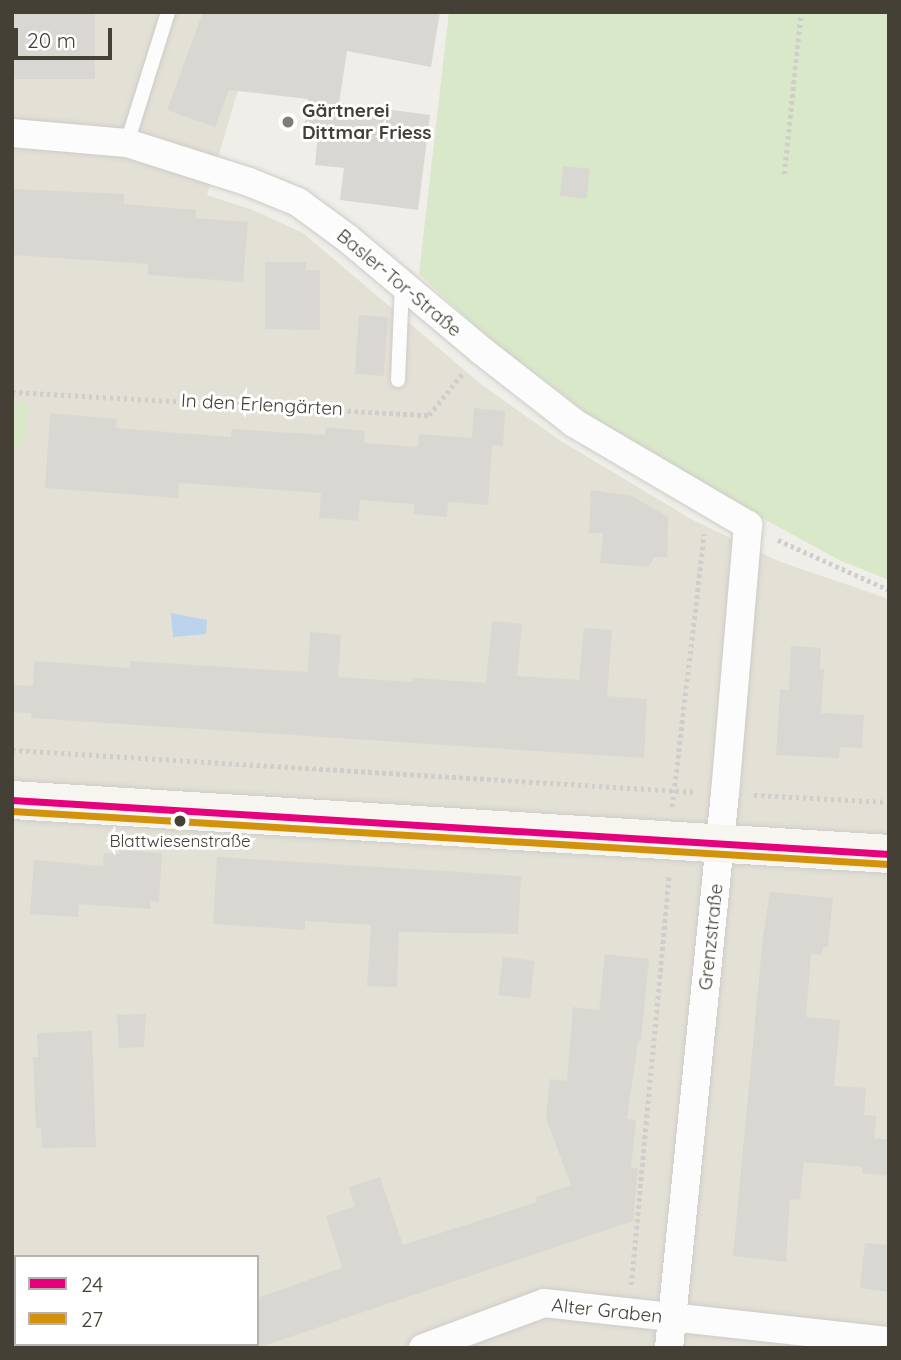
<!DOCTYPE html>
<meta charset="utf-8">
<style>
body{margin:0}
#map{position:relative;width:901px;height:1360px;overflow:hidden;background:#efeee9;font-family:Quicksand,sans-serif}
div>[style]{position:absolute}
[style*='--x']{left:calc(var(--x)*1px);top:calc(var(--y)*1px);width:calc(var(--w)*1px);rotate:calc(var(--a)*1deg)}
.residential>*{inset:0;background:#e3e0d6}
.green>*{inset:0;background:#dae8ca}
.water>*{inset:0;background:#bbd3eb}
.building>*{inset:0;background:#d9d7d1;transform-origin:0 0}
.path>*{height:4.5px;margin-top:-2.25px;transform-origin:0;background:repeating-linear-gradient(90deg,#d0cecb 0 3.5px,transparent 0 7px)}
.roads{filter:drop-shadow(0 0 2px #cdccc7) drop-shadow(0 0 2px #cdccc7)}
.lane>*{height:14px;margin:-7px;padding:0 7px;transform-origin:7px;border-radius:7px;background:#fdfcfc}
.street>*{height:28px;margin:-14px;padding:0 14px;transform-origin:14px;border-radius:14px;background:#fdfcfc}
.secondary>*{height:38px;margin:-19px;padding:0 19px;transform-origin:19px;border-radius:19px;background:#f6f5ef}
.bus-1>*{height:7px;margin:-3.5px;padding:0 3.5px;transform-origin:3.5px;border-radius:3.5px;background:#e5007d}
.bus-2>*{height:7px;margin:-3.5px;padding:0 3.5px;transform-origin:3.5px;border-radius:3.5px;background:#d3920b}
.dots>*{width:19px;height:19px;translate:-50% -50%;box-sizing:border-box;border:4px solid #fff;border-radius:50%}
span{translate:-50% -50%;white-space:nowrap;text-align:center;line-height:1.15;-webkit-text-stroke:6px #fff;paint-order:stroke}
.bus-label{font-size:17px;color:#444036}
.poi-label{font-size:19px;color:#444036;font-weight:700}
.left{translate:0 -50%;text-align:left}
.street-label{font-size:19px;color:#444036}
.frame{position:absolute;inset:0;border:14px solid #444036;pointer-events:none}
.legend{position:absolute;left:14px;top:1255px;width:245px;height:91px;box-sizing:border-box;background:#fff;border:2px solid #b4b3af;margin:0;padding:9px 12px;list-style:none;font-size:21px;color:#444036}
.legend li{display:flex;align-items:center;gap:14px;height:35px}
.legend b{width:35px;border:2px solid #b4b3af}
.scale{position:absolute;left:14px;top:28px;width:98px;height:32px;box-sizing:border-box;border:4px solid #444036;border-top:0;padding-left:9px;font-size:21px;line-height:24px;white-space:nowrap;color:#444036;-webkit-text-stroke:5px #fff;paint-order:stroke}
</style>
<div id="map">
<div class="residential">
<i style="clip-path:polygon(evenodd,12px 12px,261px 12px,207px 195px,253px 210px,303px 233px,482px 385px,561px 441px,691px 519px,778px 561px,889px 599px,889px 1348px,12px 1348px,12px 12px,16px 1257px,257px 1257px,257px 1344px,16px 1344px,16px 1257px)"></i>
</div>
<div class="green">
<i style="clip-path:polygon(449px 12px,889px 12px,889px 580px,841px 561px,633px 448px,491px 340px,419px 274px)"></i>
<i style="clip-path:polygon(12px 403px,28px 404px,24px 443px,17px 449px,12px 449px)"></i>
</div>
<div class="water">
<i style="clip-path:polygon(171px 613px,207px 620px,206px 634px,173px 637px)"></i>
</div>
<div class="building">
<i style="left:12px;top:12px;width:83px;height:67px"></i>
<i style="clip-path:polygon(203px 12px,440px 12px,431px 67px,347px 51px,339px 103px,430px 115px,418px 210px,340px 200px,344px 168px,315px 165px,318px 134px,304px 132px,308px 99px,229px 90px,215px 127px,167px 110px)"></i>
<i style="left:563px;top:166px;width:27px;height:30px;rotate:6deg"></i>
<i style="clip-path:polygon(12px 189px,124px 194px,124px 204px,196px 210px,195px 218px,248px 222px,243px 282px,148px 275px,148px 264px,12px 255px)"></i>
<i style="clip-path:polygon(265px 262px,306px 262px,306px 270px,320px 270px,320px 330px,265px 329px)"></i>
<i style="left:359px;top:315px;width:29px;height:59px;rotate:4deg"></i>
<i style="clip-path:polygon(474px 408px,505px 411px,503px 446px,492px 445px,488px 505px,448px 502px,447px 517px,414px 514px,414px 504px,360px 500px,358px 521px,319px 518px,321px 493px,179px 483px,178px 498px,45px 488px,50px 413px,117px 419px,116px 428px,231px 437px,232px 429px,325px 435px,326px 427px,365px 431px,364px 443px,418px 447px,419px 434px,472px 438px)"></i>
<i style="clip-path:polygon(591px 490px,632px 496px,668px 517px,667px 557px,654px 557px,649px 567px,600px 563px,603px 533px,589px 533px)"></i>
<i style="clip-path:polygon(492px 621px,522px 624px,517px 676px,579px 680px,584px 628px,612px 630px,607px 696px,647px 699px,644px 758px,31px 718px,31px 713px,12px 712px,12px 685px,33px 686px,34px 661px,130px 668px,130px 661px,308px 672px,310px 632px,341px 635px,338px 677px,412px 682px,413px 678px,486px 683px)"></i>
<i style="clip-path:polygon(791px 646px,821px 648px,820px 669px,824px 669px,821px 713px,864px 715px,862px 748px,840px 747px,839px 758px,776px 755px,780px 689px,789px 690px)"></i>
<i style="clip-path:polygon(120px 850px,162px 853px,159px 902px,151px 901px,150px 909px,79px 904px,78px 917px,30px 914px,34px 860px,103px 866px,104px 853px,120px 854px)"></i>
<i style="clip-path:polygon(217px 857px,521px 876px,518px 934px,399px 932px,397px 987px,367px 986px,371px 925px,305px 921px,305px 930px,213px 924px)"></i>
<i style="clip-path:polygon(770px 892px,833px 898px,828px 947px,823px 947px,822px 955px,811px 954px,806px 1017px,840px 1020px,834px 1086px,866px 1088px,864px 1115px,876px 1116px,874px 1138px,889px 1140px,889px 1176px,862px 1173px,862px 1167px,804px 1162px,800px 1200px,790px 1199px,786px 1262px,733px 1256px,763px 936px)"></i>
<i style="clip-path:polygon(605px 954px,649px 959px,641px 1041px,638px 1041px,627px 1119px,636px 1120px,631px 1168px,638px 1168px,633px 1221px,257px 1348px,257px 1298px,342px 1268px,326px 1216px,355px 1206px,349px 1187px,380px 1177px,403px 1245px,537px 1202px,536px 1197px,571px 1185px,546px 1118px,550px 1079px,567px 1081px,573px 1007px,599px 1010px)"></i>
<i style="left:503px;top:957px;width:32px;height:38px;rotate:7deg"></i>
<i style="clip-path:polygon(146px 1014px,144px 1047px,119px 1048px,117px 1015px)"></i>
<i style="clip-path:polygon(92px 1031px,96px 1147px,42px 1148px,41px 1128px,36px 1128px,33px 1057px,38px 1057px,37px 1033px)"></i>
<i style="clip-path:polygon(865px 1243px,889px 1245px,889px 1292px,860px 1288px)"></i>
</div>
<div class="path">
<i style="--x:784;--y:174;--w:163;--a:-84"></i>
<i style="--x:12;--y:392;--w:418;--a:3.2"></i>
<i style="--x:429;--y:415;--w:54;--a:-51"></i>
<i style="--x:778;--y:540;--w:122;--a:24.2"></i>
<i style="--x:12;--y:750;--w:685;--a:3.51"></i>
<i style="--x:754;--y:795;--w:135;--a:3"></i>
<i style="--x:672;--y:807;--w:275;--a:-83.3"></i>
<i style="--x:631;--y:1285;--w:412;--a:-84.7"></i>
</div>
<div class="roads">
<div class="lane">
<i style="--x:127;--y:143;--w:137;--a:-72.6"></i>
<i style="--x:398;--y:380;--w:96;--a:-87.6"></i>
</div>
<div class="street">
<i style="--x:12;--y:133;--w:115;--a:5"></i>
<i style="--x:127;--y:143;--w:128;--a:17.7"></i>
<i style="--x:249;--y:182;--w:53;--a:22.2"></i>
<i style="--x:298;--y:202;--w:61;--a:36.3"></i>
<i style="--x:347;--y:238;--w:176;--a:39.9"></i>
<i style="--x:482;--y:351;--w:117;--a:38"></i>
<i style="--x:574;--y:423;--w:202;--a:30.4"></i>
<i style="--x:748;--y:525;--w:269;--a:94.9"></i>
<i style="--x:725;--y:793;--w:558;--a:95.76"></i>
<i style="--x:423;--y:1348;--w:129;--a:-20.4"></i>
<i style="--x:544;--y:1303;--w:347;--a:6.3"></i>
</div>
<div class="secondary">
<i style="--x:12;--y:800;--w:879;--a:3.52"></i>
</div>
</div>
<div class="bus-1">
<i style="--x:12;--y:800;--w:879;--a:3.52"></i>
</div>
<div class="bus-2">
<i style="--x:12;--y:811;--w:878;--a:3.46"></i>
</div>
<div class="dots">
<i style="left:288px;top:122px;background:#807d75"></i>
<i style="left:180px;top:821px;background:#444036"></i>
</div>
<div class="bus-label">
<span style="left:180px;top:841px">Blattwiesenstraße</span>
</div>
<div class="poi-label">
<span class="left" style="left:302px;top:122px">Gärtnerei<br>Dittmar Friess</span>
</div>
<div class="street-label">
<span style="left:399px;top:283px;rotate:40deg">Basler-Tor-Straße</span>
<span style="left:262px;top:405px;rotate:3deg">In den Erlengärten</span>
<span style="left:711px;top:937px;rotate:-84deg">Grenzstraße</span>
<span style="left:607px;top:1311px;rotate:6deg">Alter Graben</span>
</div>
<div class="frame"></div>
<ul class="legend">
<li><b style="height:9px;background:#e5007d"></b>24</li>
<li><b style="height:9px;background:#d3920b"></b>27</li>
</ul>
<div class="scale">20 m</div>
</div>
